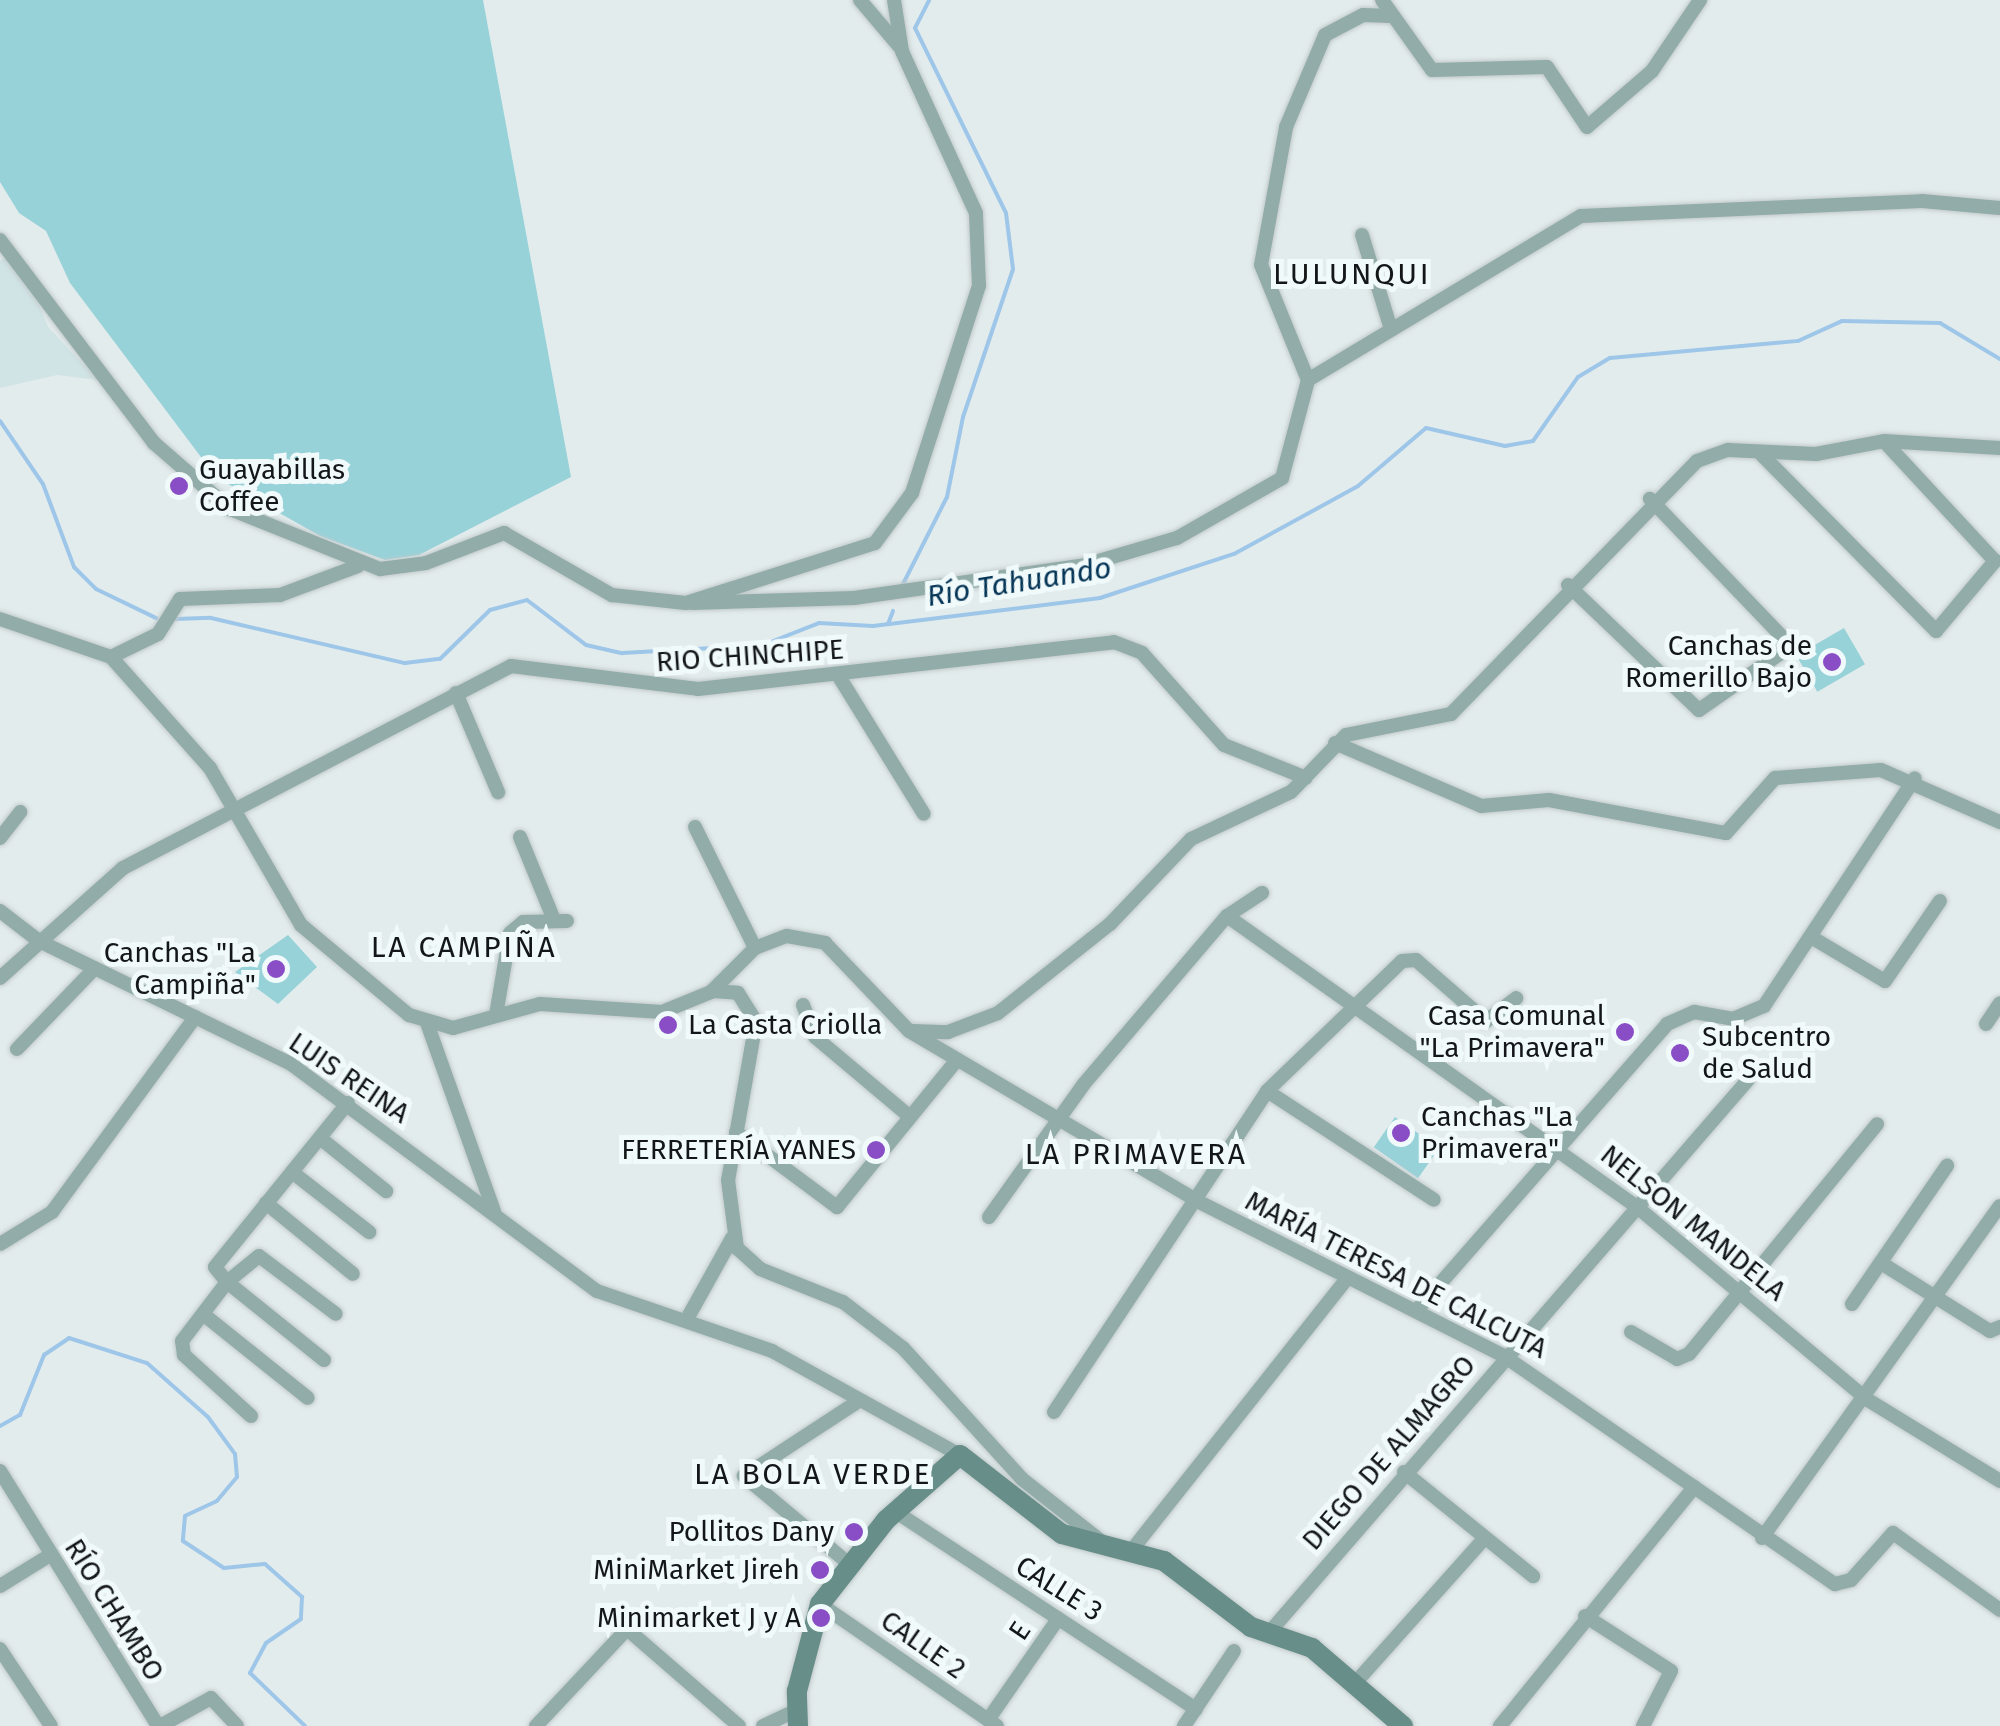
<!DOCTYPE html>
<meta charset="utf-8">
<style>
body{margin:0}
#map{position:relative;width:2000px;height:1726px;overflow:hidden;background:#e3eced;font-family:"Fira Sans",sans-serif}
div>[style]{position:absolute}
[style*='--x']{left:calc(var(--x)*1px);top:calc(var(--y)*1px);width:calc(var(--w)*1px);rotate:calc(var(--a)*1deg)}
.built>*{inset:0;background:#d0e3e5}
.green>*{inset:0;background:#98d2d9;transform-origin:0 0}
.stream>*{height:4px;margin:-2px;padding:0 2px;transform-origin:2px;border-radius:2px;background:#9ec6e8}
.roads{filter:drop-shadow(0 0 2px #c2cacb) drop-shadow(0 0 2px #c2cacb)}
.street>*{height:14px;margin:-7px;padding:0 7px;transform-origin:7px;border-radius:7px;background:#92aca9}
.secondary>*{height:20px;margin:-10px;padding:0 10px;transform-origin:10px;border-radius:10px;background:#678e89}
.dots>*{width:28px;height:28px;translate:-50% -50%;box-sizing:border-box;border:5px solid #f1fafb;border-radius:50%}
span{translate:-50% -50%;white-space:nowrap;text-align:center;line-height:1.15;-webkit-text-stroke:10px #f1fafb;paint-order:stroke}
.poi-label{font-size:28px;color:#141718}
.left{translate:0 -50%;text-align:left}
.right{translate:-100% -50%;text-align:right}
.street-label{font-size:28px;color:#141718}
.neighbourhood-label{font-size:30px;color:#141718;letter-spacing:2.5px}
.water-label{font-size:30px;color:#053556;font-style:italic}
</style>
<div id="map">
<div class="built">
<i style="clip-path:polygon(16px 248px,48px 327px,98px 380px,57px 375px,0 388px,0 261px)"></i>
</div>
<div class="green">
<i style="clip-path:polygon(0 0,483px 0,571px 477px,419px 555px,385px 560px,320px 536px,216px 477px,70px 283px,46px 231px,19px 213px,0 182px)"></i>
<i style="left:1844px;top:628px;width:42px;height:55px;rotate:60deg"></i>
<i style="clip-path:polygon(288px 935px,317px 967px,278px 1004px,235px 972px)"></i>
<i style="left:1395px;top:1117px;width:54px;height:37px;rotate:35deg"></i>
</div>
<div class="stream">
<i style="--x:0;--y:421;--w:76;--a:55.7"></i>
<i style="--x:43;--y:484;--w:89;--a:69.5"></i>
<i style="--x:74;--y:567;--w:31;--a:45"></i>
<i style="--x:96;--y:589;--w:67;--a:25.8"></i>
<i style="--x:902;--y:586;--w:100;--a:-63.2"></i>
<i style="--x:947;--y:497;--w:82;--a:-78.7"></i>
<i style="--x:963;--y:417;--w:156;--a:-71.3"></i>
<i style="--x:1013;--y:269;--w:56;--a:-97.1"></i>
<i style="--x:1006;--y:213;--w:206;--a:-116.2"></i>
<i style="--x:915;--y:28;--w:31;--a:-63"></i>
<i style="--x:175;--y:619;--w:36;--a:-2"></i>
<i style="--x:211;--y:618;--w:199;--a:13.1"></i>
<i style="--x:405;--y:663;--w:35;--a:-7"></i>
<i style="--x:440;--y:659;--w:70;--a:-44.4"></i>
<i style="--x:490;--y:610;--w:38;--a:-15"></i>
<i style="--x:527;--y:600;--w:74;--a:37.3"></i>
<i style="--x:586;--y:645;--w:37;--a:13"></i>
<i style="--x:622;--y:653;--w:141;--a:-3.2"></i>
<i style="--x:763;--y:645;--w:60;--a:-21.4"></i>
<i style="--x:819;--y:623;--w:54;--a:3.2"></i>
<i style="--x:873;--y:626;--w:229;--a:-7"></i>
<i style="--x:1100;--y:598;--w:141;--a:-18.2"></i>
<i style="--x:1234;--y:554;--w:141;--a:-28.7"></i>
<i style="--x:1358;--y:486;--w:89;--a:-40.5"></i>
<i style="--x:1426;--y:428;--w:81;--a:12.8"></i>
<i style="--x:1505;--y:446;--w:28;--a:-10"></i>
<i style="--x:1533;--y:441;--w:78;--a:-54.9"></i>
<i style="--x:1578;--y:377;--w:37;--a:-31"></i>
<i style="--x:1610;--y:358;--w:189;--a:-5.2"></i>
<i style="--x:1798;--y:341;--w:48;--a:-24.4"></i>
<i style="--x:1842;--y:321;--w:98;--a:1.2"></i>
<i style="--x:1940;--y:323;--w:70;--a:31"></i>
<i style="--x:888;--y:624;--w:14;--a:-69"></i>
<i style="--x:0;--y:1426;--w:23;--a:-29"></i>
<i style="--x:20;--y:1415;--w:65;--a:-68.2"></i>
<i style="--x:44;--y:1355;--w:30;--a:-34"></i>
<i style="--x:69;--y:1338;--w:82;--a:17.8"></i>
<i style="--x:147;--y:1363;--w:81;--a:41.5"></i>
<i style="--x:208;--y:1417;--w:46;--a:53.9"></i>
<i style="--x:235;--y:1454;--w:23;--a:85"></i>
<i style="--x:237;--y:1477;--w:31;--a:130"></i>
<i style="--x:217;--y:1501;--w:35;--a:155"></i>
<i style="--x:185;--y:1516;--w:25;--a:95"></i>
<i style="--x:183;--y:1541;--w:49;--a:33.4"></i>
<i style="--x:224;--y:1568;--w:41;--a:-5.6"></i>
<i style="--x:265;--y:1564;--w:50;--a:41.7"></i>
<i style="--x:302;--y:1597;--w:22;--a:93"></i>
<i style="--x:301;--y:1619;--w:42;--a:145.6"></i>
<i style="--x:266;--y:1643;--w:34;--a:118"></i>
<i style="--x:250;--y:1673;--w:76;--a:43.9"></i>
</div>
<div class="roads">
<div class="street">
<i style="--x:860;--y:0;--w:60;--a:49.7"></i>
<i style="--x:1382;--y:0;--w:86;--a:54.5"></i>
<i style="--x:1432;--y:70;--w:115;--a:-1.5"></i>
<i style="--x:1547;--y:67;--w:72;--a:56.3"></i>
<i style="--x:1587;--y:127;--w:86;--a:-40.7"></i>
<i style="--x:1652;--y:71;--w:86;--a:-55.9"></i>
<i style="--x:1362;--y:235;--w:95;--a:72.9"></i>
<i style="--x:0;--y:240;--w:255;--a:52.8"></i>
<i style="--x:154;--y:443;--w:101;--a:41"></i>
<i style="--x:230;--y:509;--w:162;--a:21.8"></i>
<i style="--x:380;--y:569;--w:46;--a:-7.4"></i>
<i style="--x:426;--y:563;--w:84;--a:-21"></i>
<i style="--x:504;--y:533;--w:125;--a:29.9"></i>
<i style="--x:612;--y:595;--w:74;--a:6.2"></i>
<i style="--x:686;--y:603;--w:198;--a:-17.6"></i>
<i style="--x:875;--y:543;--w:62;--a:-53.5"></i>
<i style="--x:912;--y:493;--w:218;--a:-72.1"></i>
<i style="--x:979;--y:286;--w:73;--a:-92.4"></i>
<i style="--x:976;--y:213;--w:178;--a:-114.6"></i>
<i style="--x:902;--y:51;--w:52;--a:-98.9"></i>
<i style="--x:1308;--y:380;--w:124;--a:-112.2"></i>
<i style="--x:1261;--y:265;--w:140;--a:-79.7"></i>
<i style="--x:1286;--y:127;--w:100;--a:-67"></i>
<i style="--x:1325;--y:35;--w:43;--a:-27.8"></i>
<i style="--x:1363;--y:15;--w:27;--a:2"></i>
<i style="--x:1761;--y:454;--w:249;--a:45.3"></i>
<i style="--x:1936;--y:631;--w:92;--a:-49.9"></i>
<i style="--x:1995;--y:561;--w:163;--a:-132.8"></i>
<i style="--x:1568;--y:585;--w:181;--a:43.7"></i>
<i style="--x:1699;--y:710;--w:112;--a:-34.8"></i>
<i style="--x:1791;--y:646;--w:204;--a:-133.8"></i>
<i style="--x:692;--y:603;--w:162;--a:-1.8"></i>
<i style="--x:854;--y:598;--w:233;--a:-8.1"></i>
<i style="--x:1085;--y:565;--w:96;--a:-16.4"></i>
<i style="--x:1177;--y:538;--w:121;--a:-29.7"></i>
<i style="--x:1282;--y:478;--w:101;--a:-75.1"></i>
<i style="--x:1308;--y:380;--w:318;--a:-31"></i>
<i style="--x:1581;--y:216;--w:341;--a:-2.5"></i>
<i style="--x:1922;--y:201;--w:78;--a:5.1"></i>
<i style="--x:0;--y:619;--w:117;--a:18.9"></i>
<i style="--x:111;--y:657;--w:52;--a:-26.1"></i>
<i style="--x:158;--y:634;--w:41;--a:-57.8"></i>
<i style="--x:180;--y:599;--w:100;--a:-2.3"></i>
<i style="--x:280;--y:595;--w:83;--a:-20.4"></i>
<i style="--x:111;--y:657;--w:149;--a:48.3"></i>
<i style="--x:210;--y:768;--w:181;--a:59.9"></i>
<i style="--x:301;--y:925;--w:141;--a:39.8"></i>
<i style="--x:409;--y:1015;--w:46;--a:16.5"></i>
<i style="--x:453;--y:1028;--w:90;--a:-15.4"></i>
<i style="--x:540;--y:1004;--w:122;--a:3.8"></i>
<i style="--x:662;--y:1012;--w:53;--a:-22.2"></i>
<i style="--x:711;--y:992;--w:62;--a:-45"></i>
<i style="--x:755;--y:948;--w:34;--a:-21"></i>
<i style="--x:787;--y:936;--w:39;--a:10"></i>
<i style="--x:825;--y:943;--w:122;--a:46.3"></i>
<i style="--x:909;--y:1031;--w:337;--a:30.5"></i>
<i style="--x:1199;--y:1202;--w:342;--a:26.8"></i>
<i style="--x:1504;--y:1356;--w:402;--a:34.6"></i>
<i style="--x:1835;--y:1584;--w:16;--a:-14"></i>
<i style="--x:1851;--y:1580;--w:63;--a:-48.2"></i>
<i style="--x:1893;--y:1533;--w:132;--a:35.7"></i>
<i style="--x:838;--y:675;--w:163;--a:58.3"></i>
<i style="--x:456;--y:693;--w:108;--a:67"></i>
<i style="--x:1335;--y:743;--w:159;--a:23.3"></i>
<i style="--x:1481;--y:806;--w:68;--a:-5"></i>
<i style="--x:1549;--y:800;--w:180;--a:10.6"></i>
<i style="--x:1726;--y:833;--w:74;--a:-48.3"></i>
<i style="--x:1775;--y:778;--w:106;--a:-4.3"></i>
<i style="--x:1881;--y:770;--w:130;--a:23.6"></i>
<i style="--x:695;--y:827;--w:135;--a:63.6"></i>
<i style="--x:520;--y:837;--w:90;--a:67.7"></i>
<i style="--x:0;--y:838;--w:33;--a:-52"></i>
<i style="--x:0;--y:911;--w:49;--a:37.6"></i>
<i style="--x:39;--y:941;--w:280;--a:26"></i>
<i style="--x:291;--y:1064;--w:381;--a:36.6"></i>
<i style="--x:597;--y:1291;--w:185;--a:18.9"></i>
<i style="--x:772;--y:1351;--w:215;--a:29"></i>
<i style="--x:1227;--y:916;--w:503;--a:35.37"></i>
<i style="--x:1637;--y:1207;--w:301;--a:39.9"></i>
<i style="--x:1868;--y:1400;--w:155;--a:31.5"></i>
<i style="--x:1811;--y:937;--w:86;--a:30.7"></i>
<i style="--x:1885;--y:981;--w:97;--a:-55.5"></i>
<i style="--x:0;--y:978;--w:165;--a:-41.8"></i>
<i style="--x:123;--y:868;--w:437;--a:-27.5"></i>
<i style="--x:511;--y:666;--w:188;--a:7"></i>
<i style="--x:698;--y:689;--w:419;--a:-6.4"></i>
<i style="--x:1114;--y:642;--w:30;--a:21"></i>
<i style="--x:1142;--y:653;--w:123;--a:48.3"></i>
<i style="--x:1224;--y:745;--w:88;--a:21.9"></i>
<i style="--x:712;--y:991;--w:26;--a:4"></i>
<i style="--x:738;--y:993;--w:34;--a:58"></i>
<i style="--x:756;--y:1022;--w:160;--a:100"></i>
<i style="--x:728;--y:1180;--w:69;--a:82.5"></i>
<i style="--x:737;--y:1248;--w:31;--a:42"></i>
<i style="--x:760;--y:1269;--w:89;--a:21.7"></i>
<i style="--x:843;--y:1302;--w:76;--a:37.5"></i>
<i style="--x:903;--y:1348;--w:177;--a:47.7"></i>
<i style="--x:1022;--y:1479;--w:100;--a:38.1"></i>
<i style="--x:803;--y:1005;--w:34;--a:69"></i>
<i style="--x:815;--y:1037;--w:123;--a:40"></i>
<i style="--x:496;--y:1015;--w:83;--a:-80.3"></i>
<i style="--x:510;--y:933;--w:17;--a:-40"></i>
<i style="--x:523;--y:922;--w:44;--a:-1.3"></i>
<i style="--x:427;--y:1023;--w:200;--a:70.4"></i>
<i style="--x:1986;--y:1024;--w:25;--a:-56"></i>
<i style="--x:913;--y:1031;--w:35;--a:2"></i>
<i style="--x:948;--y:1032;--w:53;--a:-20.8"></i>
<i style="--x:998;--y:1013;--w:143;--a:-38.5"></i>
<i style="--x:1110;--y:924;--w:117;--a:-46.4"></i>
<i style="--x:1191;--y:839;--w:110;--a:-25.2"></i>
<i style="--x:1291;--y:792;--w:79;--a:-46"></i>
<i style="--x:1346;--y:735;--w:107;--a:-11.3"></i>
<i style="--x:1451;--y:714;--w:353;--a:-45.8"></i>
<i style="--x:1697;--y:461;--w:33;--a:-20"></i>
<i style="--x:1728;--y:450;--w:88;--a:2.6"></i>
<i style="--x:1816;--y:454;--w:69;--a:-10.8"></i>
<i style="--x:1884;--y:441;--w:116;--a:3.5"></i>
<i style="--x:17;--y:1049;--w:112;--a:-46.1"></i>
<i style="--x:1267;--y:1091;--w:199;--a:33.1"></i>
<i style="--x:736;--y:1132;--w:126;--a:36.6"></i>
<i style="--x:837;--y:1207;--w:190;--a:-50.8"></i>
<i style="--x:320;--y:1138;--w:85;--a:38.8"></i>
<i style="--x:292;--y:1172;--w:98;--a:37.9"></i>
<i style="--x:266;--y:1203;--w:112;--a:39.2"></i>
<i style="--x:989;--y:1217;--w:162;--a:-54.5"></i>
<i style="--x:1083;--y:1085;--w:222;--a:-49.6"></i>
<i style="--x:1227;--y:916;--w:42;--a:-33.3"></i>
<i style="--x:0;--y:1244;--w:61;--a:-31.6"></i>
<i style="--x:52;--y:1212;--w:242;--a:-53.7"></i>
<i style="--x:1881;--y:1263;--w:128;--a:32"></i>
<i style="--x:1990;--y:1331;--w:11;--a:-22"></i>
<i style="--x:1852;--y:1304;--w:168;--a:-55.5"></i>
<i style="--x:1416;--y:1311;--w:381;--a:-48.8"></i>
<i style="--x:1667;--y:1024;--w:30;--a:-24"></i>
<i style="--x:1694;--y:1012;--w:40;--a:10"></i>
<i style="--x:1733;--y:1019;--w:34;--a:-23"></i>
<i style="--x:1764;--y:1006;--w:273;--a:-56.5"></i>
<i style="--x:203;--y:1314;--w:134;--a:38.7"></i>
<i style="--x:687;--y:1319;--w:93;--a:-60.9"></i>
<i style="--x:1631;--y:1332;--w:53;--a:30.4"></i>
<i style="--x:1677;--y:1359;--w:13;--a:-23"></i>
<i style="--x:1689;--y:1354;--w:297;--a:-50.7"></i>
<i style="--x:324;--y:1360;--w:124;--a:-141.2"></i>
<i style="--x:227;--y:1282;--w:41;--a:-39.1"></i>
<i style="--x:259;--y:1256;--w:96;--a:37"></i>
<i style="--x:1054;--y:1412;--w:385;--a:-56.4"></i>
<i style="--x:1267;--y:1091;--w:187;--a:-43.9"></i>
<i style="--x:1402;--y:961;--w:14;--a:-4"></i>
<i style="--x:1416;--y:960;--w:93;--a:41.1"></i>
<i style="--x:1486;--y:1021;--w:38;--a:-37"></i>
<i style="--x:251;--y:1416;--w:91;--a:-137.7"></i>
<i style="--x:184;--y:1355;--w:14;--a:-98"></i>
<i style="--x:182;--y:1341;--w:74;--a:-52.7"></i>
<i style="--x:227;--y:1282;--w:19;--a:-129"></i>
<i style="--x:215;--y:1267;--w:211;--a:-51"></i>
<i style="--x:0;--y:1471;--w:300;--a:58.2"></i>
<i style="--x:1404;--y:1472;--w:166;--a:38.9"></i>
<i style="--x:896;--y:1512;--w:359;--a:33.3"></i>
<i style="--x:1762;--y:1538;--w:408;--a:-54.4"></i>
<i style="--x:1131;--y:1551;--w:346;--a:-51.6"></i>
<i style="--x:848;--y:1563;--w:136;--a:-140.1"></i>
<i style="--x:744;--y:1476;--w:135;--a:-33.2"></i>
<i style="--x:0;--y:1586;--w:55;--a:-31.7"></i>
<i style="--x:820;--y:1604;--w:215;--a:34.6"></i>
<i style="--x:1585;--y:1616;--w:102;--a:32.6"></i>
<i style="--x:1671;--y:1671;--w:62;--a:117"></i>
<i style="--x:1267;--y:1635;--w:734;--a:-49.09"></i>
<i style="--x:0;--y:1649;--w:92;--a:56.5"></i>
<i style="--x:1356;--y:1682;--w:191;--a:-48.2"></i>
<i style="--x:988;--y:1720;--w:123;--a:-55.3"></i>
<i style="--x:160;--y:1726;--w:58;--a:-28.8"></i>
<i style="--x:211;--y:1698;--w:38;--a:47"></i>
<i style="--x:536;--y:1726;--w:133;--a:-46.8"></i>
<i style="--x:627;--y:1629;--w:148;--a:40.9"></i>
<i style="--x:763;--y:1726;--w:35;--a:-25"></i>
<i style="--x:1184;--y:1726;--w:90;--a:-56.3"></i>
<i style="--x:1500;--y:1726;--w:308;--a:-50.9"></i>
</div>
<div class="secondary">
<i style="--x:798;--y:1726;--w:35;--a:-92"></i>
<i style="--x:797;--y:1691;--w:90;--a:-75.2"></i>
<i style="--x:820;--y:1604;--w:107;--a:-51.8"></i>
<i style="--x:886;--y:1520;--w:98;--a:-41.3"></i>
<i style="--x:960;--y:1455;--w:129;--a:37.8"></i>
<i style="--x:1062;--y:1534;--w:106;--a:14.8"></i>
<i style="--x:1164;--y:1561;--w:109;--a:37.2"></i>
<i style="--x:1251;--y:1627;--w:65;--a:19"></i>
<i style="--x:1312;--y:1648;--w:120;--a:40.6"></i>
</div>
</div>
<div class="dots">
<i style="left:179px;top:486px;background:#894ec5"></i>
<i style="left:1832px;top:662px;background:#894ec5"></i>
<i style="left:276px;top:969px;background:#894ec5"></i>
<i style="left:668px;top:1025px;background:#894ec5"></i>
<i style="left:1625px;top:1032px;background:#894ec5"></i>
<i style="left:1680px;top:1053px;background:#894ec5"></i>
<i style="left:1401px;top:1133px;background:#894ec5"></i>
<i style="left:876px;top:1150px;background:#894ec5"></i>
<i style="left:854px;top:1532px;background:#894ec5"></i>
<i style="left:820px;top:1570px;background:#894ec5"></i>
<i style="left:821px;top:1618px;background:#894ec5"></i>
</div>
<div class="poi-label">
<span class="left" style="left:199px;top:486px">Guayabillas<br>Coffee</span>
<span class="right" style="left:1812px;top:662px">Canchas de<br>Romerillo Bajo</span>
<span class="right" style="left:256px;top:969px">Canchas "La<br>Campiña"</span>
<span class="right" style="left:1605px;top:1032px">Casa Comunal<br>"La Primavera"</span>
<span class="left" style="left:688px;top:1025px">La Casta Criolla</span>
<span class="left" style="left:1702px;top:1053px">Subcentro<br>de Salud</span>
<span class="left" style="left:1421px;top:1133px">Canchas "La<br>Primavera"</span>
<span class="right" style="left:856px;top:1150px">FERRETERÍA YANES</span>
<span class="right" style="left:834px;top:1532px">Pollitos Dany</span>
<span class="right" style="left:800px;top:1570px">MiniMarket Jireh</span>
<span class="right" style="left:801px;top:1618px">Minimarket J y A</span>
</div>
<div class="street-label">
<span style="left:750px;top:656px;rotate:-4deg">RIO CHINCHIPE</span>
<span style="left:349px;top:1078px;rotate:34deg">LUIS REINA</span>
<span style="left:1693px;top:1223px;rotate:39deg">NELSON MANDELA</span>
<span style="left:1396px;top:1275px;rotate:27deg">MARÍA TERESA DE CALCUTA</span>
<span style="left:1389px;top:1453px;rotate:-49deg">DIEGO DE ALMAGRO</span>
<span style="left:1059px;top:1589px;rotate:32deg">CALLE 3</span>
<span style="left:114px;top:1610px;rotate:58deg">RÍO CHAMBO</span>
<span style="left:1020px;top:1631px;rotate:-56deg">E</span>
<span style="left:923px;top:1645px;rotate:35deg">CALLE 2</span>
</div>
<div class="neighbourhood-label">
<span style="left:1352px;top:274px">LULUNQUI</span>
<span style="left:464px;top:947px">LA CAMPIÑA</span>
<span style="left:1136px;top:1154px">LA PRIMAVERA</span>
<span style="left:813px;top:1474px">LA BOLA VERDE</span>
</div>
<div class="water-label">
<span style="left:1019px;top:582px;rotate:-9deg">Río Tahuando</span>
</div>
</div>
